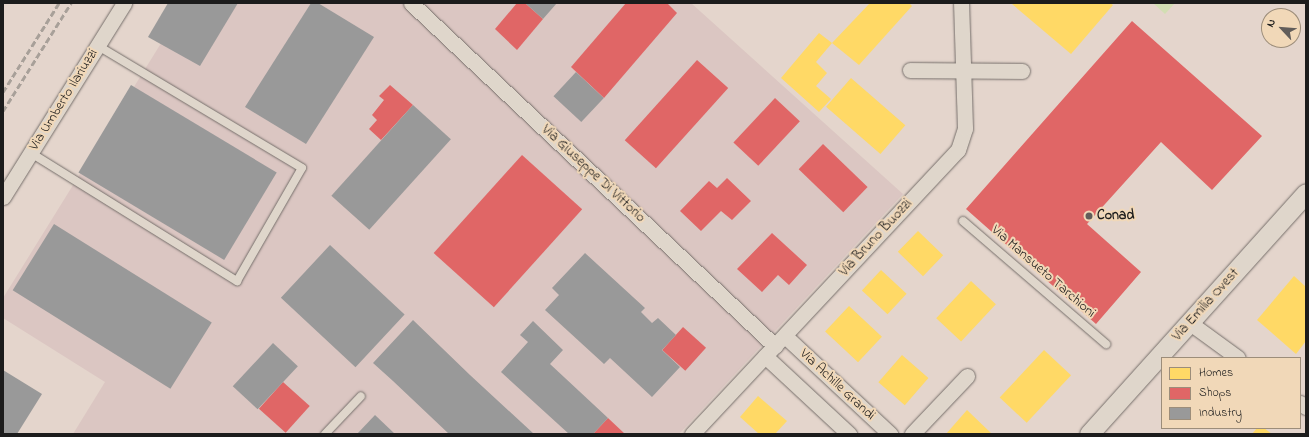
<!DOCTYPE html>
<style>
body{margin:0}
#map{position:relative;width:1309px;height:437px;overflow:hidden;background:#e4d5cc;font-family:"Indie Flower",sans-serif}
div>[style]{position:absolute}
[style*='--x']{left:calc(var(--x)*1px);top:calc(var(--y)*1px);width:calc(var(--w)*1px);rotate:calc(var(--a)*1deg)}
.built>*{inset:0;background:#dbc6c2}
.green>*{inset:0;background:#d2deb3}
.homes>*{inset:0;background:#ffd966;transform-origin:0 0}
.shops>*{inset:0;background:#e06666;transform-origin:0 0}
.industry>*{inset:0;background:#999;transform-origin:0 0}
.roads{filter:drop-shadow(0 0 1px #766f6b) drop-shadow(0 0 1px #766f6b)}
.service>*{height:8px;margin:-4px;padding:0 4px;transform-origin:4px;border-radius:4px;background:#dfd6cb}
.minor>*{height:15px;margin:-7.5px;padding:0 7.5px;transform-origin:7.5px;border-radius:7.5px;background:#dfd6cb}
.tertiary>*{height:19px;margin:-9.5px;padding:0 9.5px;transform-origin:9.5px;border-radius:9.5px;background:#dfd6cb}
.rail>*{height:3px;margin-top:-1.5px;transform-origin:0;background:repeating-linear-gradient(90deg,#a8a099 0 6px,transparent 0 9px)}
.dots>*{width:11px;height:11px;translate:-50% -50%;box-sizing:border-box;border:2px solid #f1d8b8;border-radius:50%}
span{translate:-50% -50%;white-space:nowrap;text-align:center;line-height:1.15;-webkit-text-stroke:4px #f1d8b8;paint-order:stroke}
.street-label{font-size:14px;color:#1c1c1c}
.poi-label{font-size:14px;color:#1c1c1c;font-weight:700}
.left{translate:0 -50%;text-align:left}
.frame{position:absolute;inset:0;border:4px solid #1c1c1c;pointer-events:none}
.legend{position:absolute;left:1161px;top:357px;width:140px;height:72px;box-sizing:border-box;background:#f1d8b8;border:1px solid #9c8d7a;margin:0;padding:5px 7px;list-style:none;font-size:12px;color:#1c1c1c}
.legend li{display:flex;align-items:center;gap:8px;height:20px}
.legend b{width:20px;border:1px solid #9c8d7a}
.north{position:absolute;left:1261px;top:8px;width:40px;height:40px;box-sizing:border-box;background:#f1d8b8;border:1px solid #9c8d7a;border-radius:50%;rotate:296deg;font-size:11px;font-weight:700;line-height:16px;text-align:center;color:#1c1c1c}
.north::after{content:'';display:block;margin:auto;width:14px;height:18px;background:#625d5a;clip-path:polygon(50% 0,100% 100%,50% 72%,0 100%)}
</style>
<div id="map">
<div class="built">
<i style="clip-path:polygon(186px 3px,691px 3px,903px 194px,679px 434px,73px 434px,105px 382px,3px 318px,3px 298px)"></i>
</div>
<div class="green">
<i style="clip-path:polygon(1153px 3px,1175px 3px,1165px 14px)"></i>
</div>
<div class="homes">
<i style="clip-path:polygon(870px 3px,909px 3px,912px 6px,859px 65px,832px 43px)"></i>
<i style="clip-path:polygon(1110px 3px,1113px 5px,1071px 54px,1012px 4px)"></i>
<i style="clip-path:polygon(819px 33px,832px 43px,816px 62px,827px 73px,816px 86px,831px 99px,819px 112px,781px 78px)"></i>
<i style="left:851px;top:78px;width:72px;height:38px;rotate:41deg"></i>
<i style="left:918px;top:231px;width:35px;height:29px;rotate:44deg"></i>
<i style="left:881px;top:270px;width:35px;height:28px;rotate:43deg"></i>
<i style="clip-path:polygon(1294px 276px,1306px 287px,1306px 341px,1296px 354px,1257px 320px)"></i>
<i style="left:971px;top:281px;width:34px;height:51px;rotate:43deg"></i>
<i style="left:849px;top:306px;width:45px;height:35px;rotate:43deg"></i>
<i style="left:1044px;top:350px;width:37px;height:65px;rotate:43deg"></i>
<i style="left:902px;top:355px;width:35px;height:36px;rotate:41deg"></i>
<i style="clip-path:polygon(758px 396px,787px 421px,775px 434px,759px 434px,740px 417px)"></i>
<i style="clip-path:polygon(967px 410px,992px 434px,946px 434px)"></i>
<i style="clip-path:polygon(1257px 428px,1264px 428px,1272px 434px,1252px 434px)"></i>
</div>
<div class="shops">
<i style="clip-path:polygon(517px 3px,525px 3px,543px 19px,517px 50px,495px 29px)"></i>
<i style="clip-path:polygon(626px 3px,667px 3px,677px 13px,604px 98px,571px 67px)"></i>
<i style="clip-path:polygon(1132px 21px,1262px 136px,1212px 190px,1161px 142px,1087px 224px,1141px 272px,1096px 324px,966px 209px)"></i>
<i style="left:697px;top:60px;width:42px;height:108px;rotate:42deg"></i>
<i style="clip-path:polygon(390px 85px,413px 105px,381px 140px,369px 129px,377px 120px,372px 115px,384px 100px,379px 96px)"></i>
<i style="left:775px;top:98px;width:34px;height:61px;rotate:43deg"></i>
<i style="left:823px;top:144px;width:62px;height:35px;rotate:44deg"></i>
<i style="left:522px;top:155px;width:81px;height:132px;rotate:42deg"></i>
<i style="clip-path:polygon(727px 178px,751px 201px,732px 220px,721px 211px,701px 231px,680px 211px,709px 181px,717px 188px)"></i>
<i style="clip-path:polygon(772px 233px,807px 265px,789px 285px,778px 275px,762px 292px,737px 269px)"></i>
<i style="left:683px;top:327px;width:31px;height:31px;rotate:42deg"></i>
<i style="left:283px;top:382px;width:36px;height:36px;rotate:42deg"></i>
<i style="clip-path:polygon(608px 418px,625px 434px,593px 434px)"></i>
</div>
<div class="industry">
<i style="clip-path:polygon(168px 3px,238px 3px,200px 66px,148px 37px)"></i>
<i style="clip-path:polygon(311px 3px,318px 3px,374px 37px,306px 144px,245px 107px)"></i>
<i style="clip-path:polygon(525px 3px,557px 3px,543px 19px)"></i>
<i style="left:576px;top:72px;width:38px;height:33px;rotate:43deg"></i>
<i style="left:131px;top:85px;width:170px;height:102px;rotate:31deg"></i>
<i style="left:413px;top:105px;width:51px;height:122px;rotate:42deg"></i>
<i style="left:54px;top:224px;width:186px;height:78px;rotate:32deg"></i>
<i style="left:330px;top:245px;width:102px;height:72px;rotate:43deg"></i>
<i style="clip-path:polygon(585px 253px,645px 308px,641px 312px,652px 323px,658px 318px,676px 335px,662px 350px,680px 367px,652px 397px,610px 358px,604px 364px,545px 310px,559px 295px,552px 288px)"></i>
<i style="clip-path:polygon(413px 320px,470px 375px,534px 434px,449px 434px,393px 381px,373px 363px)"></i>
<i style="clip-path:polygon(533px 321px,563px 350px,550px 364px,608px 418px,593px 434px,569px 434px,501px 372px,528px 342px,520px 335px)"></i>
<i style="left:273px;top:343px;width:34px;height:59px;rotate:43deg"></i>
<i style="clip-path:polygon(3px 370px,42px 394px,17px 434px,3px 434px)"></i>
<i style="clip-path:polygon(375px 415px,395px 434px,357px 434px)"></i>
</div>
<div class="roads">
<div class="service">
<i style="--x:31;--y:153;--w:243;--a:31.9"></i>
<i style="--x:237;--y:281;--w:130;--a:-60.1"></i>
<i style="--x:302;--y:168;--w:238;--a:-149.1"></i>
<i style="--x:963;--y:221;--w:189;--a:40.7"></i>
<i style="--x:325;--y:434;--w:52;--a:-46.5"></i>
</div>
<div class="minor">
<i style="--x:411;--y:3;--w:500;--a:43.3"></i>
<i style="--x:910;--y:70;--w:112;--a:0.5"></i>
<i style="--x:3;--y:197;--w:229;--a:-58"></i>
<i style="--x:1190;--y:323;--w:59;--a:36.1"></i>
<i style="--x:785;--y:336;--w:144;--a:43"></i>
<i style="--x:765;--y:356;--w:115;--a:42.9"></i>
<i style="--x:1300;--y:403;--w:7;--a:34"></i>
<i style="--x:692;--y:434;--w:389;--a:-46.9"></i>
<i style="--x:958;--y:150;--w:23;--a:-72"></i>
<i style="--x:965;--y:128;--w:125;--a:-91.8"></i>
<i style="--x:912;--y:434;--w:80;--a:-46.5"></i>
</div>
<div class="tertiary">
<i style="--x:1089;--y:434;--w:324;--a:-48"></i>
</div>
</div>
<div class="rail">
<i style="--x:3;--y:92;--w:105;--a:-57.8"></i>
<i style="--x:3;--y:111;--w:128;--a:-57.8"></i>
</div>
<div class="dots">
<i style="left:1089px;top:216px;background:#625d5a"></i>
</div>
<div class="street-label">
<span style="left:64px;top:100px;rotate:-58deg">Via Umberto Ilariuzzi</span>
<span style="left:593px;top:174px;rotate:43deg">Via Giuseppe Di Vittorio</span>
<span style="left:876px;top:238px;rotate:-47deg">Via Bruno Buozzi</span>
<span style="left:1043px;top:272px;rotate:41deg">Via Mansueto Tarchioni</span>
<span style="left:1206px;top:305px;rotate:-48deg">Via Emilia Ovest</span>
<span style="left:837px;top:385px;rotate:43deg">Via Achille Grandi</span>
</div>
<div class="poi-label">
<span class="left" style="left:1097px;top:216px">Conad</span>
</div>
<div class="frame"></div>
<ul class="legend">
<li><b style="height:11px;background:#ffd966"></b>Homes</li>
<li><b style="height:11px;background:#e06666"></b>Shops</li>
<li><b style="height:11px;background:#999"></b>Industry</li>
</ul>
<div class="north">N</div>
</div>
